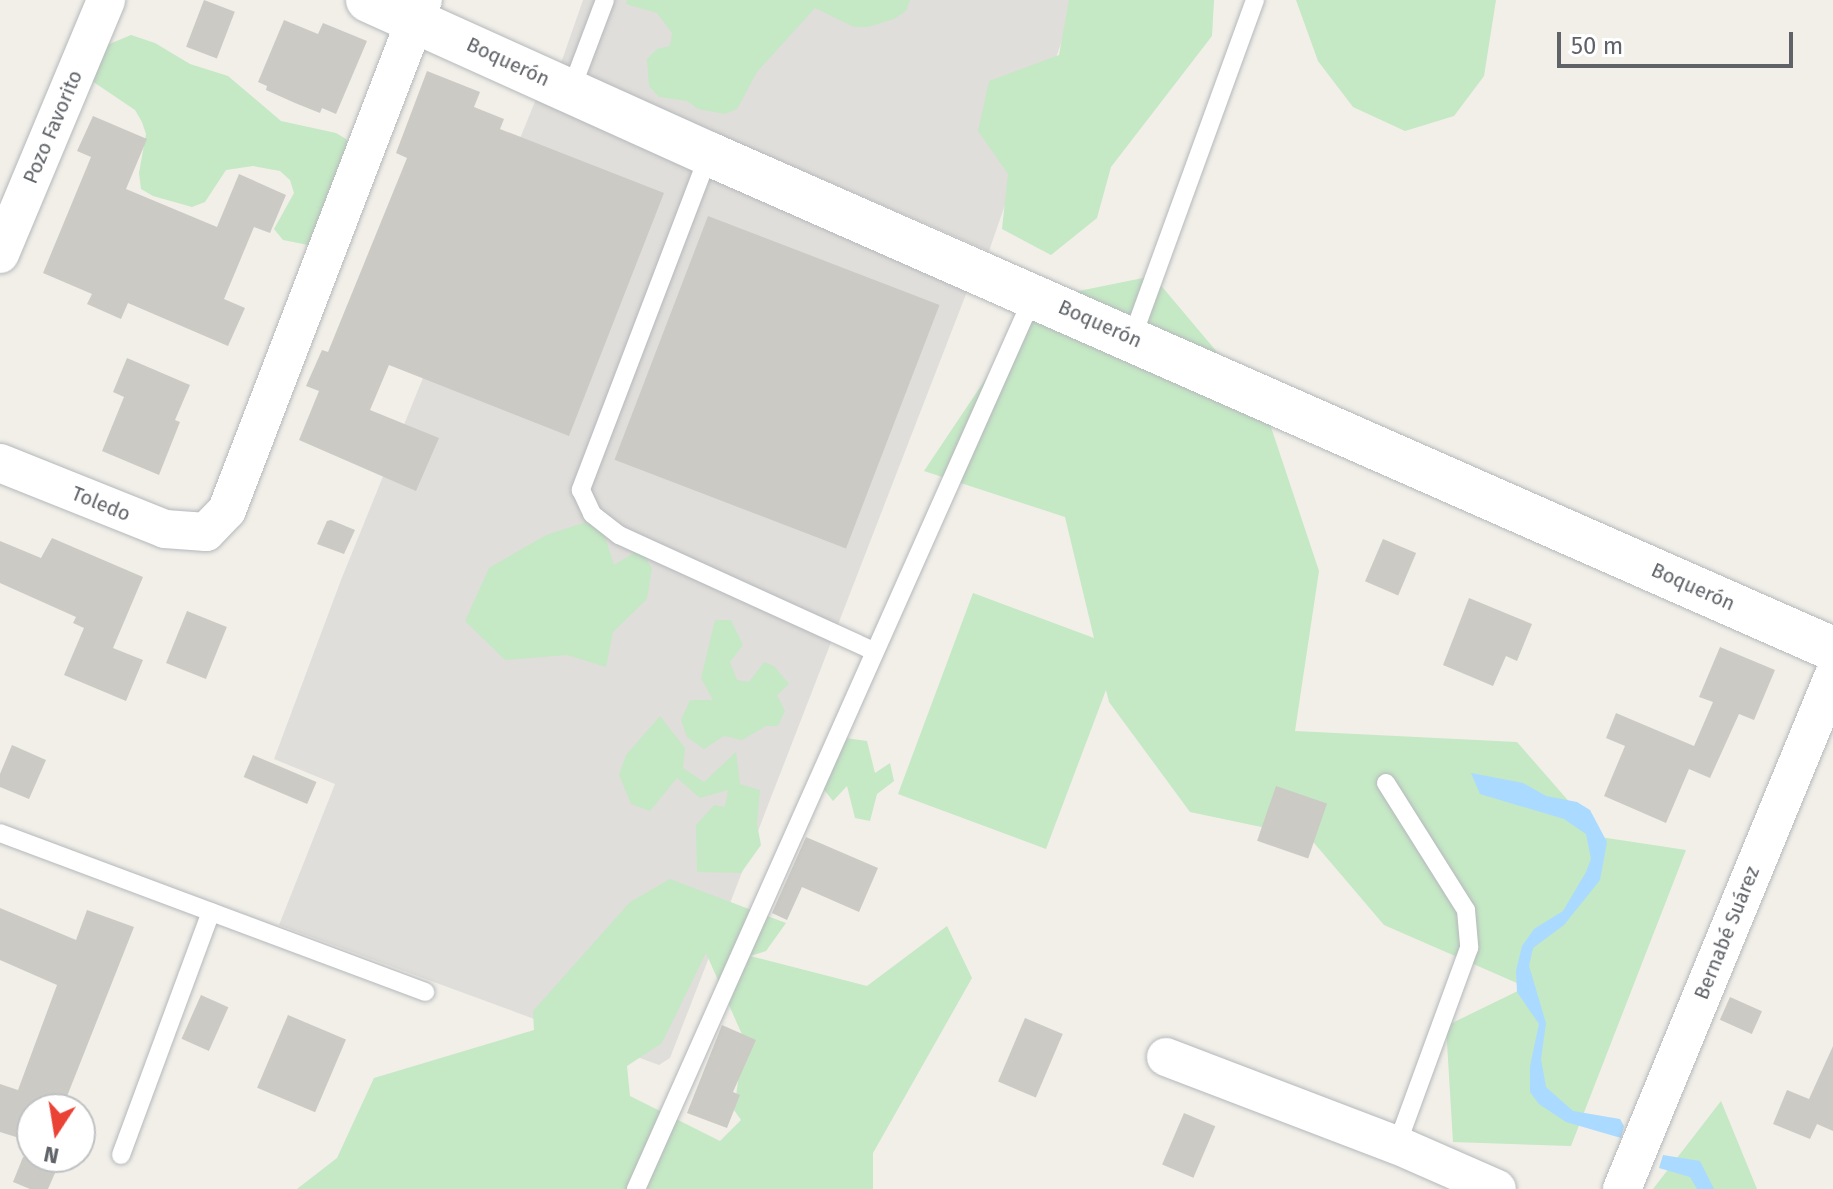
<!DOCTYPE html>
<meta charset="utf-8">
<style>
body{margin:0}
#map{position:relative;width:1833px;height:1189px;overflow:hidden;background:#f1efe8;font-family:"Fira Sans",sans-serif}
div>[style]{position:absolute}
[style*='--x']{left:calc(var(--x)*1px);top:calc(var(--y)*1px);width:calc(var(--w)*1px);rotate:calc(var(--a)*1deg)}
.industrial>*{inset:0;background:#e0deda}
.green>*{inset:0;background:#c5e8c5}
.water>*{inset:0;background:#aadaff}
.building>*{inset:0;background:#cccac5;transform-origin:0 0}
.roads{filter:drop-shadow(0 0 2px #b5b8bc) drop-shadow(0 0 2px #b5b8bc)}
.lane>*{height:18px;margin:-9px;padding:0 9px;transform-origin:9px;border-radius:9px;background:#fff}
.street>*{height:38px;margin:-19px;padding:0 19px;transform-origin:19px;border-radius:19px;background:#fff}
.secondary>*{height:44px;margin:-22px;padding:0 22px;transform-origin:22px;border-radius:22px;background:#fff}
span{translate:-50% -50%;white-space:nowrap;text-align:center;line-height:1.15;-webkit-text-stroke:7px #fff;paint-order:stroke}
.street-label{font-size:20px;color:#5f6368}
.north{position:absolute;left:16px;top:1093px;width:80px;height:80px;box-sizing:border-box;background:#fff;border:2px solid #bfc1c3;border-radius:50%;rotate:192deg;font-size:22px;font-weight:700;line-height:32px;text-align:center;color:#5f6368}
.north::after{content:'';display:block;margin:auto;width:28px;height:36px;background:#ea4335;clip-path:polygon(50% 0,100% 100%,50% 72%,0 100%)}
.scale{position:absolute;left:1557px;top:32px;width:236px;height:36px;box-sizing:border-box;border:4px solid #5f6368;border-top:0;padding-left:10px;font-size:24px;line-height:28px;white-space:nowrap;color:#5f6368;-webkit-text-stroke:6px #fff;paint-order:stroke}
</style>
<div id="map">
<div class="industrial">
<i style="clip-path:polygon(583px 0,1076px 0,989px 251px,560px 66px)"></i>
<i style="clip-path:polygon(536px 99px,968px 289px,670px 1058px,659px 1065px,279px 925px,335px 784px,274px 759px,341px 580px)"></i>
</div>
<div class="green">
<i style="clip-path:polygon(627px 0,910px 0,906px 11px,894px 19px,868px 27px,854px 27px,815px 8px,757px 72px,737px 109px,725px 114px,698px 109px,687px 101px,659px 97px,649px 86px,647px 59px,657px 49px,670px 46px,672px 33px,657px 13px,626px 4px)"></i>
<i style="clip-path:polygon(1069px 0,1214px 0,1212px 36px,1111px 167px,1097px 218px,1051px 255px,1002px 229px,1008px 174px,978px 131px,989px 81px,1059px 55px)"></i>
<i style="clip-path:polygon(1296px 0,1496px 0,1484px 76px,1454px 116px,1405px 131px,1353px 107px,1318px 61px)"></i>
<i style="clip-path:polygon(131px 35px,155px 43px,190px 64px,228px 76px,281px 121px,336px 133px,346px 139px,353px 152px,321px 241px,308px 245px,283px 240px,274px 229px,294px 193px,290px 180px,280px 171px,253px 166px,226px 170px,205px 202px,192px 207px,153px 196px,141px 189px,139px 173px,146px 134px,142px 122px,135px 110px,92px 81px,107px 45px)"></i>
<i style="clip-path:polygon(1153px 276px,1265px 409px,1319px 571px,1295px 731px,1517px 742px,1600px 837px,1686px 850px,1571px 1146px,1453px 1142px,1446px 1026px,1526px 987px,1384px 925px,1309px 837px,1190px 812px,1109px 702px,1106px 690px,1046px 849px,898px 794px,973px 593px,1094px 638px,1065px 517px,924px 471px,1039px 299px)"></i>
<i style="clip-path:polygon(599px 518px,614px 565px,640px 549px,652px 568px,647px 599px,613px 632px,606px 667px,567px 655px,505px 660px,465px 621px,489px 568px,546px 535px)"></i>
<i style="clip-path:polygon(715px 620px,731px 620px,743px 645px,730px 662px,737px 680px,749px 682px,764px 662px,774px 666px,789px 684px,777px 695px,785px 711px,778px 726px,766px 726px,742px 740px,724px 736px,704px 749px,687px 737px,681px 720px,690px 700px,713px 700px,701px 678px)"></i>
<i style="clip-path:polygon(660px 716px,685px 748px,683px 768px,704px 782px,736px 752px,740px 784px,760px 790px,757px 824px,761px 845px,741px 873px,697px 872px,696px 825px,714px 805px,725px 807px,728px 790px,700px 798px,677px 778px,650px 811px,631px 804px,619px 775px,626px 755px)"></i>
<i style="clip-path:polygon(838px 737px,867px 741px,875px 773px,890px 763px,894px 781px,877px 794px,870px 821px,855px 818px,847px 786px,833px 801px,818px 782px)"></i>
<i style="clip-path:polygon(evenodd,670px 879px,786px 923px,766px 951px,750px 956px,867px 986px,947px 926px,972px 978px,873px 1153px,873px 1189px,297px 1189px,337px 1158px,374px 1078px,534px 1030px,533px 1011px,630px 902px,670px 879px,706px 953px,744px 1039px,734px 1110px,741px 1120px,720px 1141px,630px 1096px,627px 1066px,662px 1043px,706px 953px)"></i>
<i style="clip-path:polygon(1721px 1101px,1757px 1189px,1653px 1189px)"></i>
</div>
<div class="water">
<i style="clip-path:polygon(1471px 773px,1523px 783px,1546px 796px,1577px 802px,1590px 810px,1607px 842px,1600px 880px,1564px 925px,1533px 948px,1529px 966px,1546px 1023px,1541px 1059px,1546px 1087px,1573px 1111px,1620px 1119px,1624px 1126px,1621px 1138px,1566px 1122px,1539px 1104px,1530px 1092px,1530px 1066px,1539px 1024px,1517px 992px,1516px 971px,1522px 946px,1534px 929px,1563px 911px,1586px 872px,1591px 859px,1586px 834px,1564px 819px,1480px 794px)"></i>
<i style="clip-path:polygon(1663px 1155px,1700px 1161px,1714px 1189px,1697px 1189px,1690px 1177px,1659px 1168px)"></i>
</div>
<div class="building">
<i style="left:204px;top:0;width:33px;height:50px;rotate:21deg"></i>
<i style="clip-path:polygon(284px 20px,318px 34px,323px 23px,367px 41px,336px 114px,322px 108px,320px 113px,295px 103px,266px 90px,267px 86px,258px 82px)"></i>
<i style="clip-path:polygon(427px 71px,480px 92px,474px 107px,504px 119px,500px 129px,664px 193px,569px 436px,389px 365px,370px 410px,439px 438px,416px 491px,299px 440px,319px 391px,306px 386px,322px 350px,328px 352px,407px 158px,396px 153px)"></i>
<i style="clip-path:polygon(93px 116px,147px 139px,126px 189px,217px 227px,239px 174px,286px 195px,270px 233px,254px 227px,224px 299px,245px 308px,228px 346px,128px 303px,121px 319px,87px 304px,92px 294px,43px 273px,91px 157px,77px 151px)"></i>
<i style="left:708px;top:216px;width:248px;height:261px;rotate:21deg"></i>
<i style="clip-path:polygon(127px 358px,190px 385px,175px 420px,180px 422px,159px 475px,102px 451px,124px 397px,113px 392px)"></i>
<i style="clip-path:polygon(331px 520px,355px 530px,344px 554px,317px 544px,327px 521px)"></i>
<i style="clip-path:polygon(52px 538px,143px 577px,113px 648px,143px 660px,126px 701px,64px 675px,84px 628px,73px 623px,76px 617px,0 583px,0 541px,41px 558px)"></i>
<i style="left:1383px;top:539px;width:36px;height:46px;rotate:23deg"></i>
<i style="clip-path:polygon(1469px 598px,1532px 624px,1517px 661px,1506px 656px,1493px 686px,1443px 665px)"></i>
<i style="left:187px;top:611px;width:43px;height:56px;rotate:22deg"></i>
<i style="clip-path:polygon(1720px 647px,1775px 670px,1754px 720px,1739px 714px,1710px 778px,1689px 769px,1666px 823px,1604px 796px,1625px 746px,1606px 738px,1616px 713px,1694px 746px,1713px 702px,1699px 697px)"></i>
<i style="clip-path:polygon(12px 745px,46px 760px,29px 799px,0 787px,0 774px)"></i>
<i style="left:253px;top:755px;width:69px;height:24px;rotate:23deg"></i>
<i style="left:1276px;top:786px;width:54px;height:58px;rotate:19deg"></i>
<i style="clip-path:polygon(806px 837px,878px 868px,859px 912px,802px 887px,787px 920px,772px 913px)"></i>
<i style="clip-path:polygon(0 908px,76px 940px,87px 910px,134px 927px,62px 1109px,32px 1109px,32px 1142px,0 1132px,0 1084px,18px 1090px,57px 985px,0 960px)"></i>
<i style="left:201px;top:995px;width:30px;height:48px;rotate:24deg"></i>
<i style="left:1730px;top:997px;width:35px;height:25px;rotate:24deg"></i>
<i style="left:288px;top:1015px;width:63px;height:79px;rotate:23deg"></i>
<i style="left:1025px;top:1018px;width:41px;height:69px;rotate:23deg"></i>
<i style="clip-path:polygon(722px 1025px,756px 1040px,733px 1092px,740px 1095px,727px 1128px,687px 1113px)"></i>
<i style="clip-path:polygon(1833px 1046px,1833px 1131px,1817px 1124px,1810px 1139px,1773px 1124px,1787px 1090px,1809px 1099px)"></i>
<i style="left:1184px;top:1113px;width:34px;height:56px;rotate:23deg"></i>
<i style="clip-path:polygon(23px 1157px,62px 1157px,48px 1189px,30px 1189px,13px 1182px)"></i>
</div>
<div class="roads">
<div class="lane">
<i style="--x:571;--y:90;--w:96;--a:-69.3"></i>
<i style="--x:709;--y:154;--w:360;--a:110.9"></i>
<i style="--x:581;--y:490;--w:26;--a:65"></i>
<i style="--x:592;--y:514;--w:34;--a:38"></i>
<i style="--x:619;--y:535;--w:280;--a:24.5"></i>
<i style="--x:1132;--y:338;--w:360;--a:-70"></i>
<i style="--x:1386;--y:783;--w:150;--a:57.8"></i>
<i style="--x:1466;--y:910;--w:38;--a:85"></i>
<i style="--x:1469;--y:948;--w:210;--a:110.1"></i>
<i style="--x:0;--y:833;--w:454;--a:20.5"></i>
<i style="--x:121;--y:1155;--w:259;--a:-69.7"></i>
<i style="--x:636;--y:1189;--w:976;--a:-66.01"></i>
</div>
<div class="street">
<i style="--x:0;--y:254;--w:275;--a:-67.3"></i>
<i style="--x:0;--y:463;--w:178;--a:21.8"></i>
<i style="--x:165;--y:529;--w:41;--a:4.2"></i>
<i style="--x:206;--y:532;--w:30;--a:-46"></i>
<i style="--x:227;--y:510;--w:546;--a:-68.98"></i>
<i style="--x:1166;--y:1057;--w:247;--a:20.9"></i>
<i style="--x:1397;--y:1145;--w:109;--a:23.7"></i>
<i style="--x:1622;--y:1189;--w:554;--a:-67.6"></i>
</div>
<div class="secondary">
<i style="--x:368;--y:0;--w:374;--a:24.3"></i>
<i style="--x:709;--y:154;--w:1228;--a:23.77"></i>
</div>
</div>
<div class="street-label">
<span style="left:508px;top:62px;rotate:25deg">Boquerón</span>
<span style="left:53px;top:127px;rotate:-67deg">Pozo Favorito</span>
<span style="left:1100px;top:324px;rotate:24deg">Boquerón</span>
<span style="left:101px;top:504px;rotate:22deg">Toledo</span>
<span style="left:1693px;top:587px;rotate:24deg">Boquerón</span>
<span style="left:1727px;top:933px;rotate:-68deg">Bernabé Suárez</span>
</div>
<div class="north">N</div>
<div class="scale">50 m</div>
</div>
